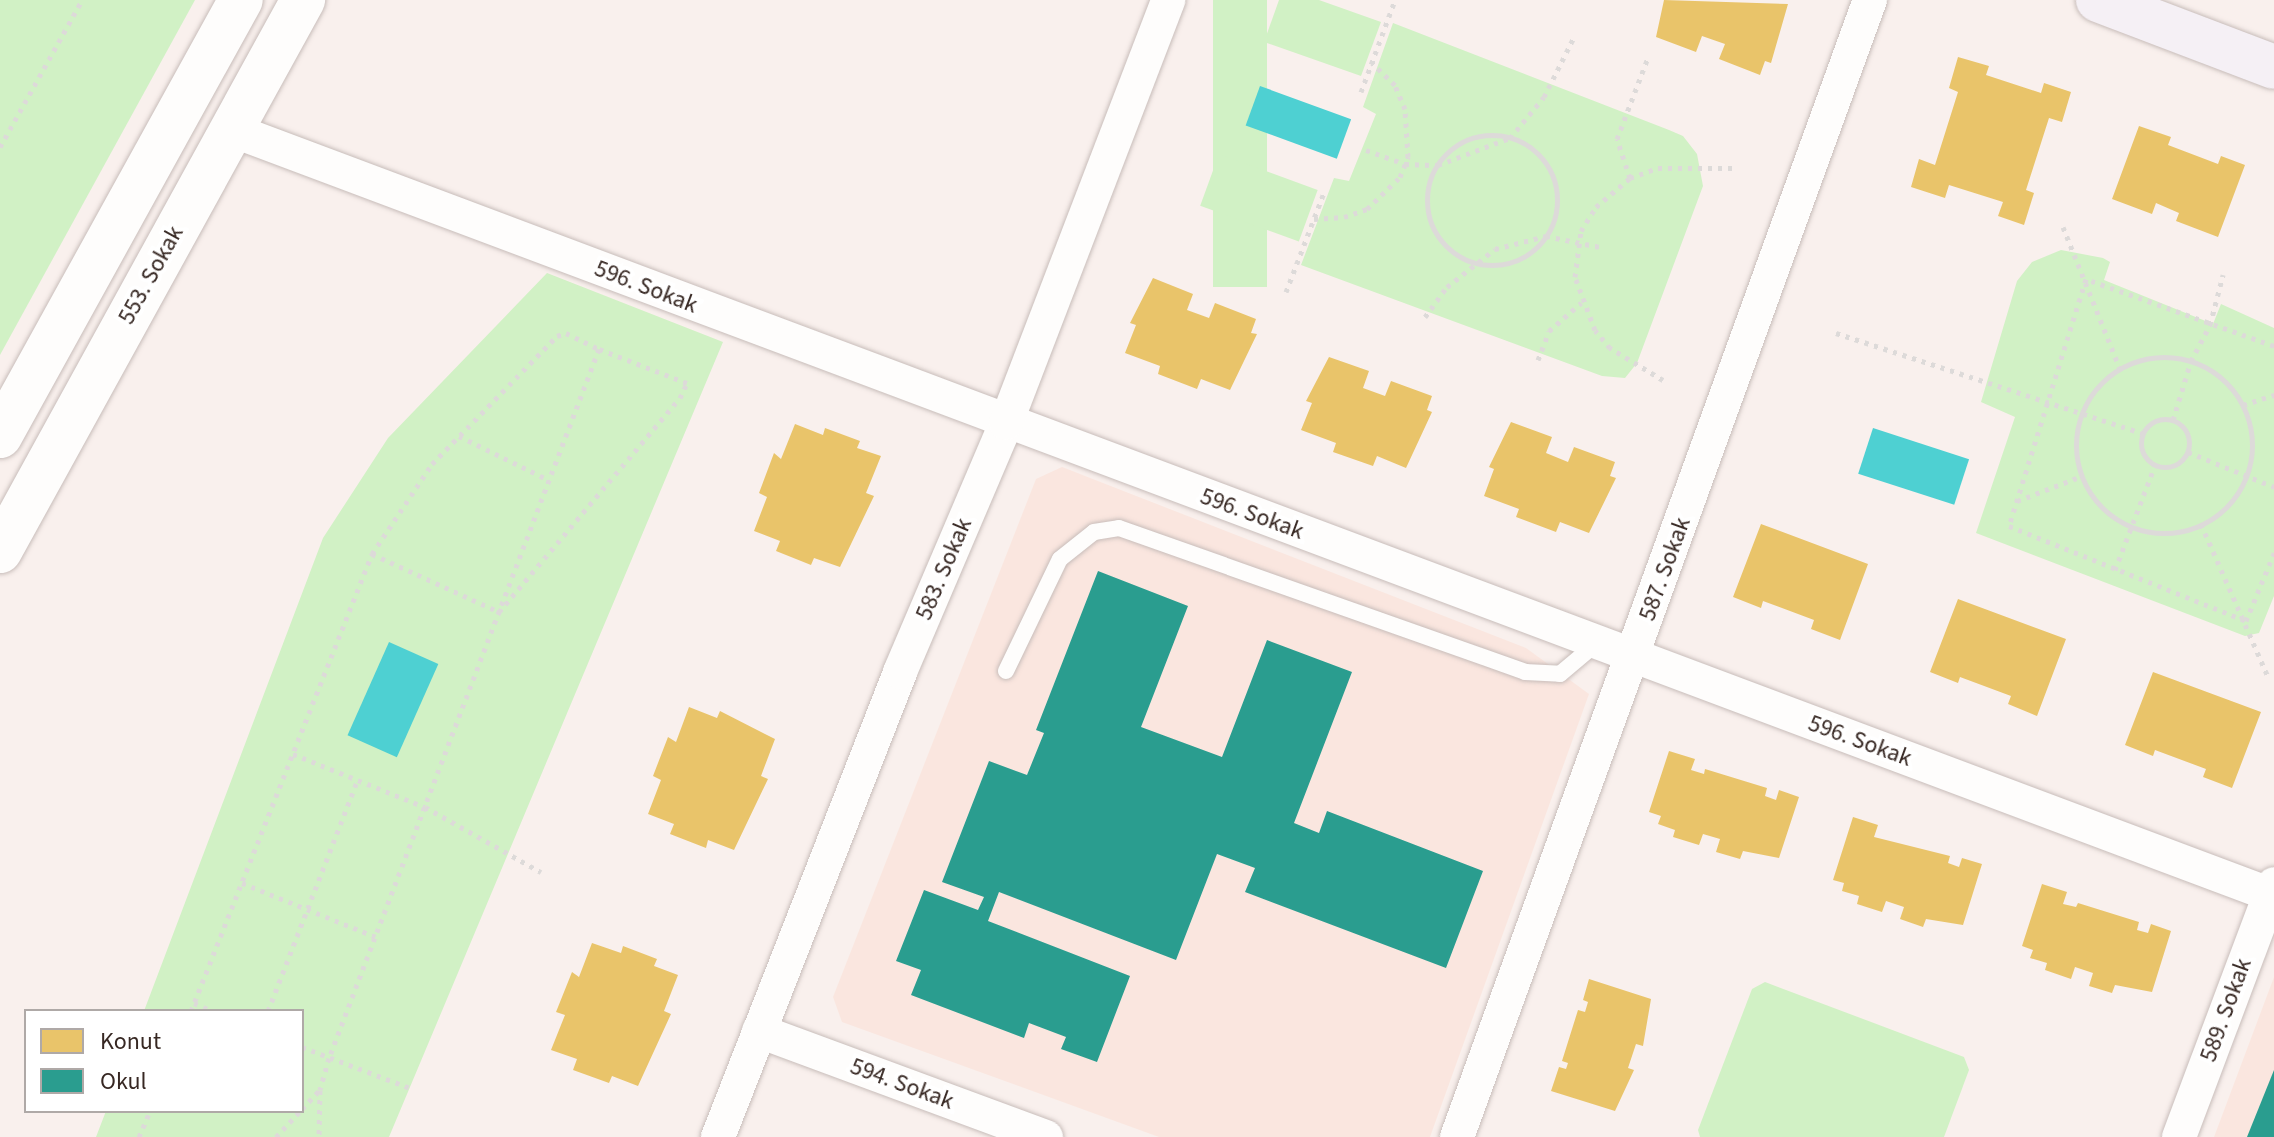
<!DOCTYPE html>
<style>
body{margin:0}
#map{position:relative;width:2274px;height:1137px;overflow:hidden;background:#f9f0ed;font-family:"Source Sans 3",sans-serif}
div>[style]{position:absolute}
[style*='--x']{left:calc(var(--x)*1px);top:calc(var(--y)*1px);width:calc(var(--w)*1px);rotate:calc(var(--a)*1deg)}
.built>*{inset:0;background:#fae6df}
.green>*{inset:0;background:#d1f1c5;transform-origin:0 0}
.water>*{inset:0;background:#4ed0d2;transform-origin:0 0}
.homes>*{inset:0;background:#e9c46a}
.schools>*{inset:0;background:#2a9d8f}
.path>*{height:5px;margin-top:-2.5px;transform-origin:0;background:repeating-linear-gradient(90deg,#dddad9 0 4px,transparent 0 10px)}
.path>.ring{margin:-2.5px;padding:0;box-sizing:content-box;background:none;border:5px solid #dddad9;border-radius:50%}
.roads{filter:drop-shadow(0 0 2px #c8bdba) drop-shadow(0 0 2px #c8bdba)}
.service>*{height:16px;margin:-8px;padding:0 8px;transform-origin:8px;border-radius:8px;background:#fefdfc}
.minor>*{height:34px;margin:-17px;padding:0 17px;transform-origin:17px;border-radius:17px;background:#fefdfc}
.secondary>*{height:44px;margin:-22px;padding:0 22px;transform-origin:22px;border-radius:22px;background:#fefdfc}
.primary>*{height:44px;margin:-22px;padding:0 22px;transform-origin:22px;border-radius:22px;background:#f5f0f5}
span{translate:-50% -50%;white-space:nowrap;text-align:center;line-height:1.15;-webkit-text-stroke:8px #fff;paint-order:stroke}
.street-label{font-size:24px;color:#372823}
.legend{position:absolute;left:24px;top:1009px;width:280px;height:104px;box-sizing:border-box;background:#fff;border:2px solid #afa9a7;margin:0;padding:10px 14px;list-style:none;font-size:24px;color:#372823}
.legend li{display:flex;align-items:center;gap:16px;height:40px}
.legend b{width:40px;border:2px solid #afa9a7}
</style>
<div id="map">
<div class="built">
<i style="clip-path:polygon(1062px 467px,1526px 648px,1589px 694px,1430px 1137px,1159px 1137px,842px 1022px,833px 997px,1036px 479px)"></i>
<i style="clip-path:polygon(2274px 977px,2274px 1137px,2214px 1137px)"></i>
</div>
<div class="green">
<i style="clip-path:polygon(0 0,195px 0,0 355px)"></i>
<i style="left:1213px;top:0;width:54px;height:287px"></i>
<i style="clip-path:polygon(1279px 0,1319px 0,1381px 22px,1361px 76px,1264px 42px)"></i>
<i style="clip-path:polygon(1393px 23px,1669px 130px,1683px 136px,1697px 154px,1703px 186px,1637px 363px,1625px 378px,1602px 376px,1301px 265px,1334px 178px,1349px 181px,1376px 114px,1363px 107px)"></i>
<i style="left:1219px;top:154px;width:105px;height:55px;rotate:20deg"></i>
<i style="clip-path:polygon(2061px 250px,2103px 258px,2110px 262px,2104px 280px,2213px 324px,2221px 304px,2274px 328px,2274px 596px,2259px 633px,2245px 636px,1976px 533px,2015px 417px,1981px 402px,2017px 281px,2032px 262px)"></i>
<i style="clip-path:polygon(547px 273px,723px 342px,389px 1137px,96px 1137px,106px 1111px,302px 1111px,302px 1011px,144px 1011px,323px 538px,388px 438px)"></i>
<i style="clip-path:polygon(1765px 982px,1964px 1057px,1969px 1070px,1944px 1137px,1700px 1137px,1698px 1130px,1752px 989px)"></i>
</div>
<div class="water">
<i style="left:1260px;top:86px;width:97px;height:42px;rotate:20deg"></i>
<i style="left:1873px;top:428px;width:101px;height:48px;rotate:18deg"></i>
<i style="left:389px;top:642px;width:54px;height:102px;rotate:24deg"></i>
</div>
<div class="homes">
<i style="clip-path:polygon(1664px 0,1788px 4px,1771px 63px,1765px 61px,1760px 75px,1719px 59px,1725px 44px,1702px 36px,1696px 52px,1656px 37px)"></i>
<i style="clip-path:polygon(1958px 57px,1989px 66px,1986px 75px,2041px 93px,2044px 83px,2071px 92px,2062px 122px,2049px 118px,2026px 190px,2034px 193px,2024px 225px,1998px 216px,2003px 202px,1949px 185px,1945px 198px,1911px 187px,1919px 159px,1935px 165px,1958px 92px,1949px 88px)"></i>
<i style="clip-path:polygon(2139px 126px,2171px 137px,2168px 145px,2218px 164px,2221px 156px,2245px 165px,2218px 237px,2176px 221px,2179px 213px,2156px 203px,2152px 214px,2112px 199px)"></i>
<i style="clip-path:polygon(1153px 278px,1193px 294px,1187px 310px,1209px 318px,1215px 303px,1256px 319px,1251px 333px,1257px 334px,1230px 390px,1201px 379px,1197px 389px,1158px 374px,1160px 366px,1125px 353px,1136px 325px,1130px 323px)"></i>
<i style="clip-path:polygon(1329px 357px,1369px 371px,1363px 388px,1385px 396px,1391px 381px,1432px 396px,1427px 410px,1432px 412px,1406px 468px,1377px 456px,1373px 466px,1333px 452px,1336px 443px,1301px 430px,1312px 403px,1306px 401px)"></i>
<i style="clip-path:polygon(1511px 422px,1552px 437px,1546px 453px,1568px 462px,1574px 447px,1615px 462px,1610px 476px,1616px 478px,1589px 533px,1560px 522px,1556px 532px,1516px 517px,1519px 509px,1484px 496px,1494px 469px,1489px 467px)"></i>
<i style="clip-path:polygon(795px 424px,823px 435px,825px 428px,860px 441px,857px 448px,881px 456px,866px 493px,874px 496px,840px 567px,814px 558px,811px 565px,776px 551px,780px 541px,754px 531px,767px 497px,759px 493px,774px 453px,781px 459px)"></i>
<i style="clip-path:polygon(1761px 524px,1868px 564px,1840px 640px,1811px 629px,1814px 620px,1763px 601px,1761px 608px,1733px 597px)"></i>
<i style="clip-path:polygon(1958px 599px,2066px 639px,2037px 716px,2008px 704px,2011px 696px,1960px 677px,1958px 683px,1930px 672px)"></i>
<i style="clip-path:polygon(2153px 672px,2261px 712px,2232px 788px,2203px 777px,2206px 769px,2155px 750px,2153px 756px,2125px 745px)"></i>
<i style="clip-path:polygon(689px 707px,717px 718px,720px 711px,775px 739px,761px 776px,768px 779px,734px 850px,708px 840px,706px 848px,670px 834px,674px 824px,648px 814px,661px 780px,653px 776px,668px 737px,676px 742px)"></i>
<i style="clip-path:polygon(1669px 751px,1695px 759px,1691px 770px,1704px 774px,1705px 769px,1767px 788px,1765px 796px,1776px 800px,1779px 790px,1799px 797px,1779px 858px,1743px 851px,1740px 859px,1716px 852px,1720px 839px,1703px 834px,1699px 845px,1673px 837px,1675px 830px,1658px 824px,1661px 816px,1649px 812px)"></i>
<i style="clip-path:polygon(1853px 817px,1878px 825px,1874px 837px,1950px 856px,1948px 863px,1959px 867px,1962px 858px,1982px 864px,1963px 925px,1926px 919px,1923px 927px,1900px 919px,1904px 907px,1886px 901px,1882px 912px,1857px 904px,1859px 896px,1842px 891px,1844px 883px,1833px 880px)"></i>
<i style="clip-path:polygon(2042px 884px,2067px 892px,2063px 904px,2076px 907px,2078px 903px,2139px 922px,2137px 930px,2148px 933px,2151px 924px,2171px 931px,2152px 992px,2115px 985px,2112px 993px,2089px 986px,2093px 973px,2075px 967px,2071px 979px,2045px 970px,2047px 963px,2030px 958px,2033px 950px,2022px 946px)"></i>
<i style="clip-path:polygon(592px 943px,621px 953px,623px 946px,657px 959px,654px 966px,678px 975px,664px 1011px,671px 1014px,638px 1086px,612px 1076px,609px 1083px,573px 1070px,577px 1059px,551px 1050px,565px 1015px,556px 1012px,572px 972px,579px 977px)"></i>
<i style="clip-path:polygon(1589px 979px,1651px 999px,1643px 1046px,1636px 1044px,1628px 1068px,1634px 1070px,1615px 1111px,1551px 1091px,1559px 1067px,1566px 1069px,1568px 1063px,1562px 1061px,1578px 1010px,1585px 1012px,1588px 1002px,1583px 1000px)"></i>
</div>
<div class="schools">
<i style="clip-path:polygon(1098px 571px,1188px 606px,1141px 727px,1222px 757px,1267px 640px,1352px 672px,1294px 823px,1319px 833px,1327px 811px,1483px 871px,1446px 968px,1245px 892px,1255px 868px,1217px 854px,1176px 960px,999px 892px,988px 921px,1130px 976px,1097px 1062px,1061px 1049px,1066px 1037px,1029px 1023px,1024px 1038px,911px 995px,921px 970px,896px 961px,924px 890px,978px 910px,984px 897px,942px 882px,989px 761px,1027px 775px,1044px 733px,1036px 730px)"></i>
<i style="clip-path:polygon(2274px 1070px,2274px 1137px,2247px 1137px)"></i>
</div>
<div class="path">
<i style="--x:1361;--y:92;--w:98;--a:-69.7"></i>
<i class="ring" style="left:1427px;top:135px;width:125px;height:125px"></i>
<i style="--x:0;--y:147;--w:168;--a:-60.8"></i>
<i style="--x:1366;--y:150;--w:41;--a:19.7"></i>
<i style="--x:1405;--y:164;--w:33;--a:2"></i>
<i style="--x:1438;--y:165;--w:77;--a:-20.6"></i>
<i style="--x:1510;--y:138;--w:53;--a:-50.3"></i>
<i style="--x:1544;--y:97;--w:69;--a:-63.4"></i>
<i style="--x:1630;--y:178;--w:41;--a:-108.4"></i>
<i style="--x:1617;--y:139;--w:85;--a:-69.2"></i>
<i style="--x:1314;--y:219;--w:30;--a:-4"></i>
<i style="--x:1344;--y:217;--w:24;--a:-19"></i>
<i style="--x:1367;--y:209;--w:46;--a:-44.1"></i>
<i style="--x:1400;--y:177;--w:22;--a:-68"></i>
<i style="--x:1408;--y:157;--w:48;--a:-93.6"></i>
<i style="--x:1405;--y:109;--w:26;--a:-113"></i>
<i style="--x:1395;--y:85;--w:32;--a:-136"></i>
<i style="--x:2063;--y:227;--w:153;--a:68.1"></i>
<i style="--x:1286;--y:292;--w:109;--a:-69.1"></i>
<i style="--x:1425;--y:317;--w:37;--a:-54"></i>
<i style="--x:1447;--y:287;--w:61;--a:-38.4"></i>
<i style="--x:1495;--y:249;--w:53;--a:-14.3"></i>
<i style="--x:1546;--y:236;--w:55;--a:11.5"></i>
<i style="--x:1836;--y:333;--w:322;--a:18.1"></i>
<i style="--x:2274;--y:346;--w:200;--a:-160.4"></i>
<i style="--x:2086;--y:279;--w:259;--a:107.3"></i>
<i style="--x:2009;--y:526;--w:255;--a:21.8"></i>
<i style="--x:2246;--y:621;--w:74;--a:-67.6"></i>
<i class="ring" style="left:2076px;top:357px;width:171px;height:171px"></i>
<i style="--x:1538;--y:360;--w:31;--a:-69"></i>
<i style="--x:1549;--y:331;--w:43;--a:-41.2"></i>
<i style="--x:1663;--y:380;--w:62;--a:-148.9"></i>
<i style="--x:1610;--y:348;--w:23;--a:-130"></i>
<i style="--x:1595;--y:330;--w:57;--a:-110.7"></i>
<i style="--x:1575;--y:277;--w:46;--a:-82.6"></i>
<i style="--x:1581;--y:231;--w:28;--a:-58"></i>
<i style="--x:1596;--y:207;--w:45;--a:-40.5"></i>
<i style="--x:1630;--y:178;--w:30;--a:-20"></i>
<i style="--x:1658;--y:168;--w:74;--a:0"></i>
<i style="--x:2243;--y:405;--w:33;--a:-18"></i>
<i class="ring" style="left:2141px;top:419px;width:43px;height:43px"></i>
<i style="--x:2173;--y:420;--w:62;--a:-73"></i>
<i style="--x:2191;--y:361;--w:41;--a:-62.2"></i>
<i style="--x:2210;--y:325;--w:52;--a:-75.4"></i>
<i style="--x:459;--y:436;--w:100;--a:26.1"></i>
<i style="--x:2188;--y:452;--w:93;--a:22.1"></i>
<i style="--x:2017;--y:501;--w:70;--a:-21"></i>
<i style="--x:2201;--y:524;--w:169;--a:66.3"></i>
<i style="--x:372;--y:554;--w:140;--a:24.5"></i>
<i style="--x:499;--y:612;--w:280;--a:-49.8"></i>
<i style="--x:680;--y:398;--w:17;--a:-65"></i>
<i style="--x:687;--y:383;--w:94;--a:-158.9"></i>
<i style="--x:2115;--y:570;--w:112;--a:-69.1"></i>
<i style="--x:293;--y:754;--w:142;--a:21.9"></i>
<i style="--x:425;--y:807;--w:133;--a:29.3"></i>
<i style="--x:242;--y:883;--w:144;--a:21.9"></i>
<i style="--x:194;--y:1003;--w:20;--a:24"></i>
<i style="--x:191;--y:1011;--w:492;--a:-68.4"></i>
<i style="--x:372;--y:554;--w:108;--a:-56.3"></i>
<i style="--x:432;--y:464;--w:179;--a:-45.7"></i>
<i style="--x:557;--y:336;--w:9;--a:-18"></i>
<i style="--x:566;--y:333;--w:37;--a:26"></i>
<i style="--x:599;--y:349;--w:759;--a:110.85"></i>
<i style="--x:329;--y:1058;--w:33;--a:106"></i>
<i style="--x:320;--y:1090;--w:47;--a:91.2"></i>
<i style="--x:268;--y:1011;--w:246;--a:-68.8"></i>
<i style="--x:302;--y:1047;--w:116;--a:20.8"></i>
<i style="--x:302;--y:1109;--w:25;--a:-47"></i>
<i style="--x:139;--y:1137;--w:28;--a:-67"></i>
<i style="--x:276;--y:1137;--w:35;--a:-47"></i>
</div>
<div class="roads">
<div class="service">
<i style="--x:1006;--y:671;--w:124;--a:-64.3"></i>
<i style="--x:1060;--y:559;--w:43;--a:-38.5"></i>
<i style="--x:1094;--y:532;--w:25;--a:-9"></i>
<i style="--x:1119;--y:528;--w:431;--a:19.5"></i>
<i style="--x:1525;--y:672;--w:35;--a:3"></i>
<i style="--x:1560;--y:674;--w:48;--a:-40"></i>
</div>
<div class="minor">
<i style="--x:232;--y:130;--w:2181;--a:20.56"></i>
<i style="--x:759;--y:1031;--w:306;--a:20.3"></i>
<i style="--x:718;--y:1137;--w:499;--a:-68.6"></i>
<i style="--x:900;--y:672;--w:271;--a:-66.9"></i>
<i style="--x:1006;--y:423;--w:453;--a:-69"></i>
<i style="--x:1457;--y:1137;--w:1210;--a:-70.04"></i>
<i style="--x:2179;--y:1137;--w:270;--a:-69.4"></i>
</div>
<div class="secondary">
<i style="--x:0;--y:436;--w:498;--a:-61.1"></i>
<i style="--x:0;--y:551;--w:629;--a:-61.19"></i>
</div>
<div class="primary">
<i style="--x:2098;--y:0;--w:188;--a:20.8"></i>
</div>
</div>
<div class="street-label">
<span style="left:151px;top:275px;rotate:-61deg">553. Sokak</span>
<span style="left:646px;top:287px;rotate:21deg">596. Sokak</span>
<span style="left:1252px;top:514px;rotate:20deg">596. Sokak</span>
<span style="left:944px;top:569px;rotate:-67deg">583. Sokak</span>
<span style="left:1665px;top:569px;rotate:-70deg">587. Sokak</span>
<span style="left:1860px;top:741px;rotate:20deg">596. Sokak</span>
<span style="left:2226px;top:1010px;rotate:-70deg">589. Sokak</span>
<span style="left:902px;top:1084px;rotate:20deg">594. Sokak</span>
</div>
<ul class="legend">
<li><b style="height:22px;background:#e9c46a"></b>Konut</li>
<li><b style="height:22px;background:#2a9d8f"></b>Okul</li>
</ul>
</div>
